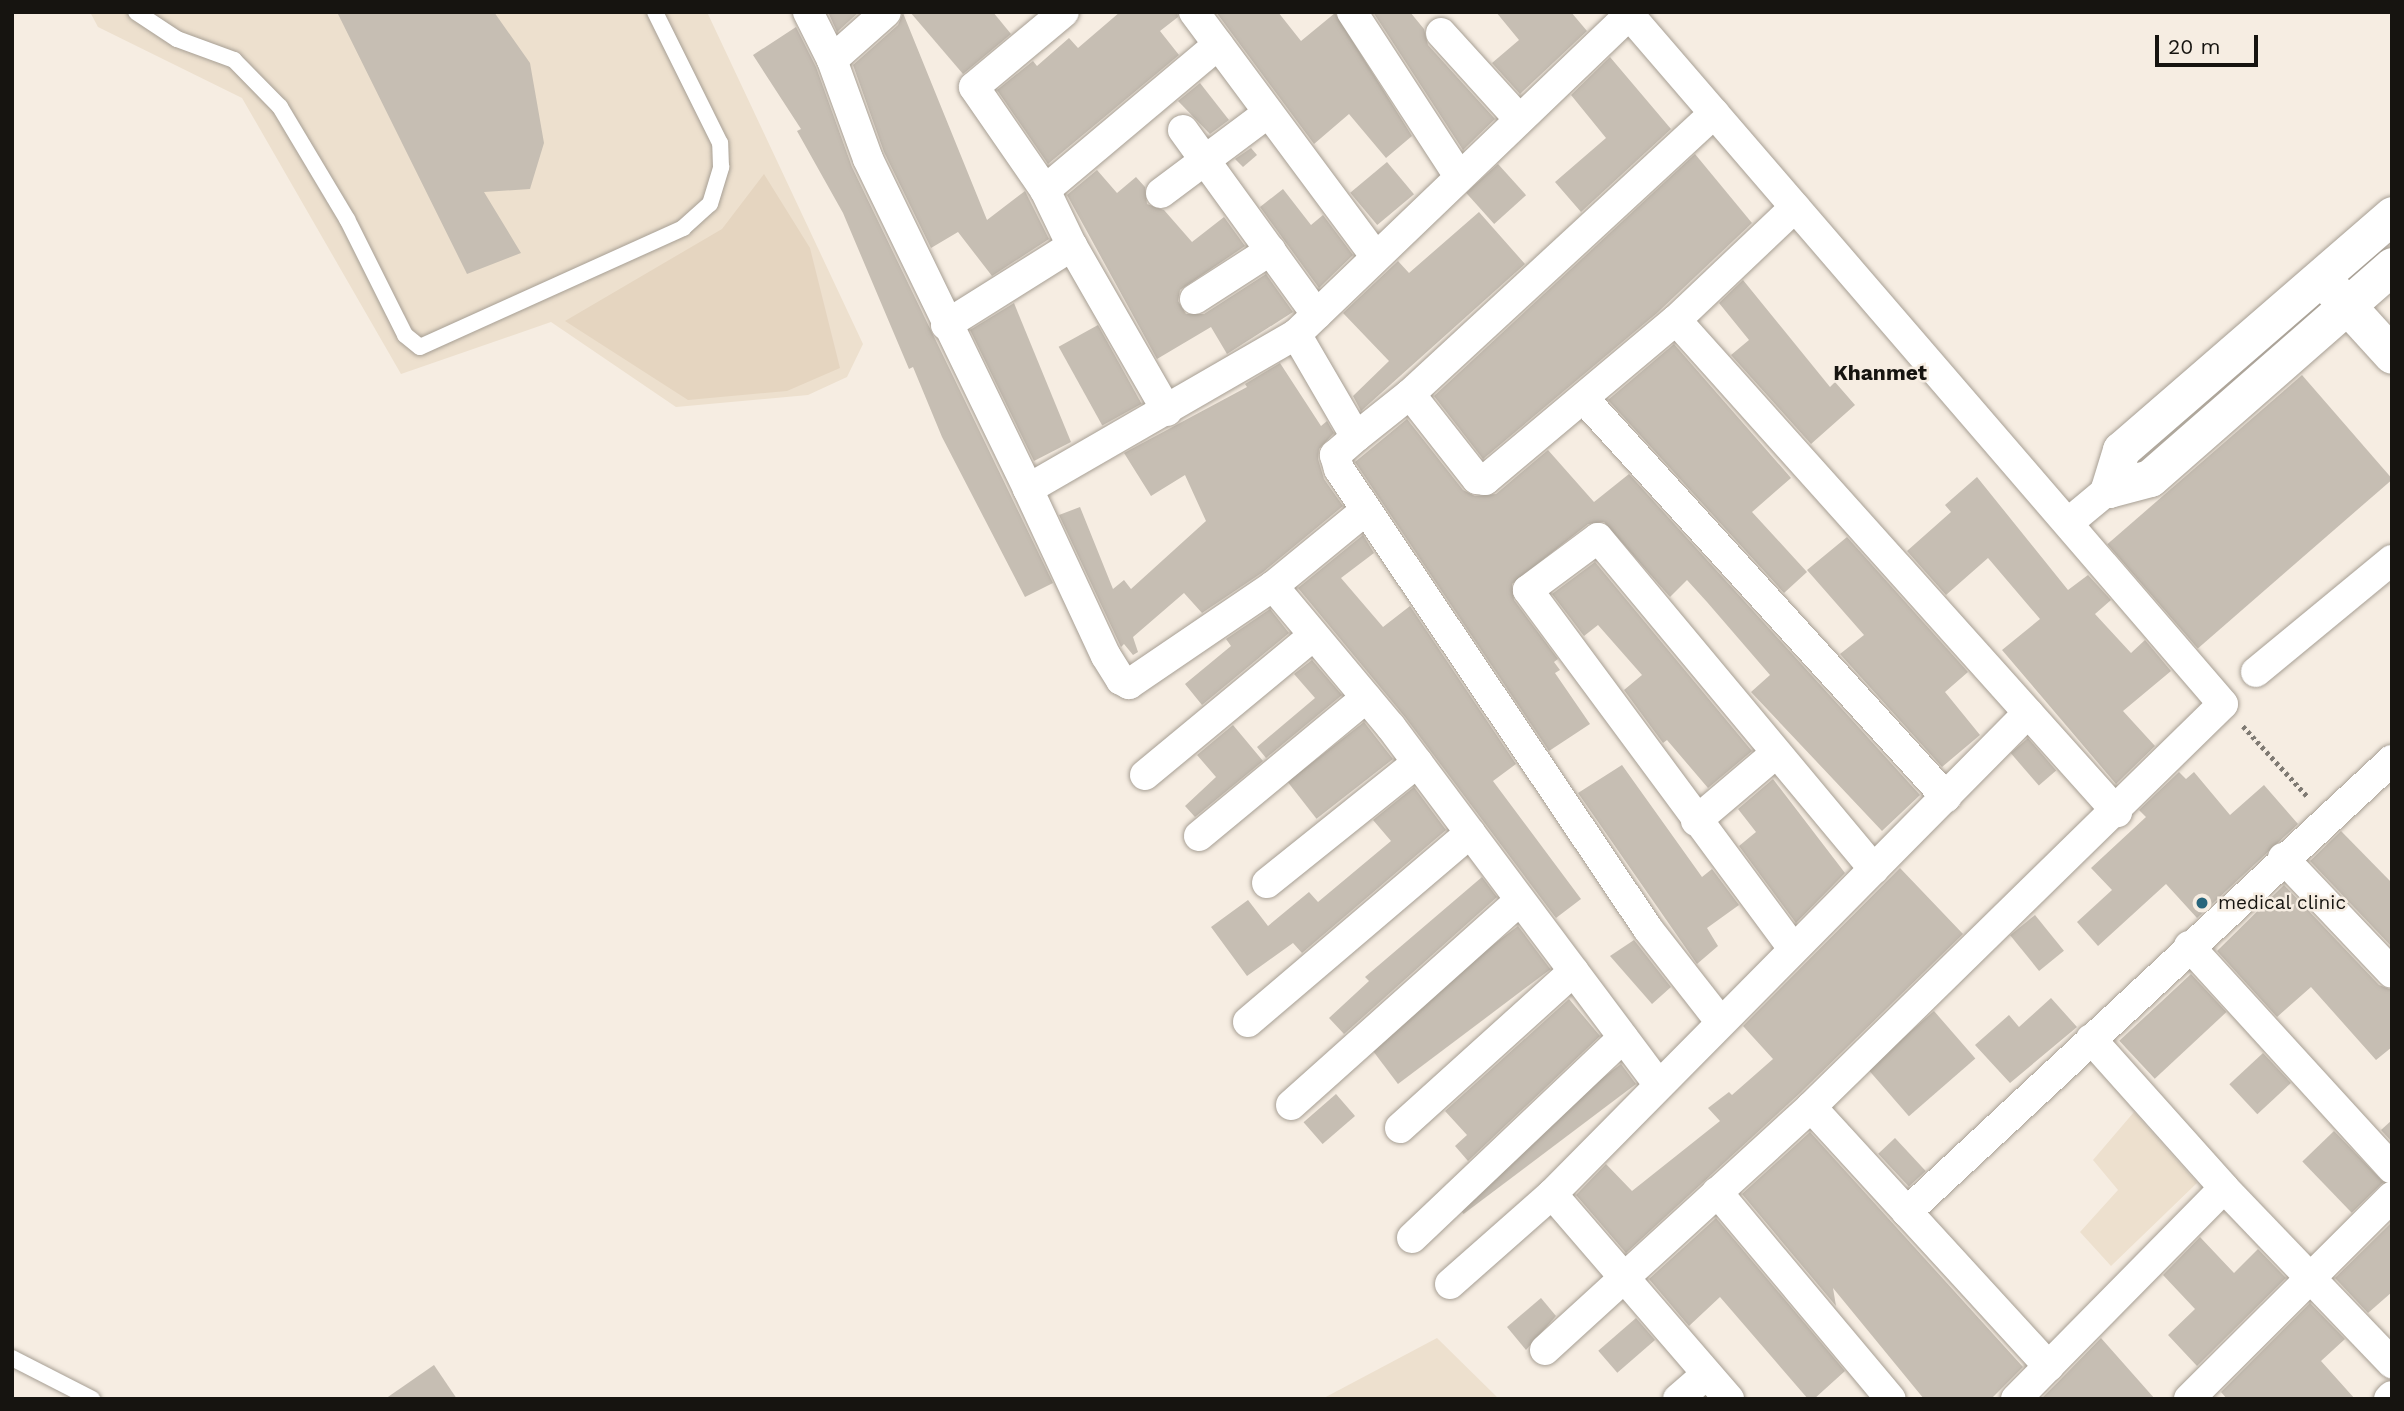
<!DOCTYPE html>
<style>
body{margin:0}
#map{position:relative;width:2404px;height:1411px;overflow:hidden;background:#f6ede2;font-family:"Work Sans",sans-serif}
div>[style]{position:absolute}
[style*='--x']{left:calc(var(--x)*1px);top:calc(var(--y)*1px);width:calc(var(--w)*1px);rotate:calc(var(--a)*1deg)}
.built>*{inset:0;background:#ede0ce}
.green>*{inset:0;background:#e5d5c0}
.building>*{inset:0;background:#c6beb3;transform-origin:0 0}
.path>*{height:4.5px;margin-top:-2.25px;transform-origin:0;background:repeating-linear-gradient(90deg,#7f7a73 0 3.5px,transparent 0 7px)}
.roads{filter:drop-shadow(0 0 2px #a79f94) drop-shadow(0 0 2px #a79f94)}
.service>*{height:16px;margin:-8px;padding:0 8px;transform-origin:8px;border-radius:8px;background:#fff}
.minor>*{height:30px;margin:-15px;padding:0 15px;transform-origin:15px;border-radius:15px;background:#fff}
.tertiary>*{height:37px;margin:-18.5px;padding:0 18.5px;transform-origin:18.5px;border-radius:18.5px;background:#fff}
.dots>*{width:19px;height:19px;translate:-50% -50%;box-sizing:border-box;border:4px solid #f6ede2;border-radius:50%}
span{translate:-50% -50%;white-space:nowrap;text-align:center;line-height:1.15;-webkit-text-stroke:5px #f6ede2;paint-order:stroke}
.poi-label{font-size:19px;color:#161410}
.left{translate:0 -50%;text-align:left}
.neighbourhood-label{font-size:21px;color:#161410;font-weight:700}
.frame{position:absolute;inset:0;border:14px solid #161410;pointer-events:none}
.scale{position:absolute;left:2155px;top:35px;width:103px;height:32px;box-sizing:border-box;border:4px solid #161410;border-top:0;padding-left:9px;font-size:21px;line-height:24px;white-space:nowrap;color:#161410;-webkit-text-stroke:5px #f6ede2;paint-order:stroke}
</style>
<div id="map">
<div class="built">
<i style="clip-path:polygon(90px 12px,707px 12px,863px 344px,847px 377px,808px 395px,676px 407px,551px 322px,401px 374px,242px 98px,98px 27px)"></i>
<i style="clip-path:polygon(2134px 1112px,2197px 1183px,2111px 1266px,2080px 1232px,2118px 1190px,2093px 1160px)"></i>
<i style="clip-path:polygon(1437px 1338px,1499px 1399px,1322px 1399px)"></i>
</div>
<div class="green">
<i style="clip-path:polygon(764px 174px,810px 248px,840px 368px,787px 391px,688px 400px,565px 321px,722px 229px)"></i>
</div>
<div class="building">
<i style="clip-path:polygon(337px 12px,494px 12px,530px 63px,544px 143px,530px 189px,484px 192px,521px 253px,467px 274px)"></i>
<i style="clip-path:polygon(828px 12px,859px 12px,837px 32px)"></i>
<i style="clip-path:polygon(910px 12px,993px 12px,1011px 34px,963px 74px)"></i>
<i style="clip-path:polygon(1120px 12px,1177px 12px,1178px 17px,1160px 31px,1179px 55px,1048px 164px,997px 90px,1033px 61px,1037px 66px,1069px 38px,1078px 48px)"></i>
<i style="clip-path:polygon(1216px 12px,1278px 12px,1301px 41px,1335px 13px,1412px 136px,1386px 158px,1349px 114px,1314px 144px)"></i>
<i style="clip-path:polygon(1373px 12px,1410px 12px,1424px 29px,1428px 45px,1495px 119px,1463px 150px)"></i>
<i style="clip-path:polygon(1496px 12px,1571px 12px,1587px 31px,1520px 94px,1492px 63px,1519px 40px)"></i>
<i style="clip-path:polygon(903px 13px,987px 220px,1025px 191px,1049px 239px,992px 276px,958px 232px,931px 248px,884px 152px,853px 65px,898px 25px)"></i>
<i style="clip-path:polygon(796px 27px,816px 67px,852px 167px,1053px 583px,1025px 597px,942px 437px,913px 367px,909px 369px,843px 213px,797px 131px,801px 129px,753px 55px)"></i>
<i style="clip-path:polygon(1610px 57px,1671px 129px,1581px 212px,1555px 182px,1606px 138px,1571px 95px)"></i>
<i style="clip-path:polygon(1200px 83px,1229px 120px,1210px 134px,1178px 101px)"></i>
<i style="clip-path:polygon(1251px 148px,1257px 155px,1243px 167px,1235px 159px)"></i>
<i style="clip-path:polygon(1695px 154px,1752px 223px,1657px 313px,1483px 459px,1434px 396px)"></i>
<i style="left:1387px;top:162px;width:42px;height:48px;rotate:50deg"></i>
<i style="left:1498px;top:164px;width:42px;height:43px;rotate:48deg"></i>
<i style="clip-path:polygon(1097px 170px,1117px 193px,1136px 177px,1145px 187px,1147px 204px,1164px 210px,1192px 242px,1224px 217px,1245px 246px,1180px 290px,1178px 301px,1186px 314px,1204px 314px,1266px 274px,1293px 312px,1227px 354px,1211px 327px,1157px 359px,1067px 195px)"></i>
<i style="clip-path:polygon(1283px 189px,1311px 225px,1323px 215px,1353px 255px,1319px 288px,1260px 207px)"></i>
<i style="clip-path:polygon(1479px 212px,1525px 264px,1361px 411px,1353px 396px,1389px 361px,1343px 313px,1398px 261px,1409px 273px)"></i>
<i style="clip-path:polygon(1743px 280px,1830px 387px,1835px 382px,1855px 405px,1811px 444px,1731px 355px,1749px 340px,1719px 303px)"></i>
<i style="clip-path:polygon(1014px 303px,1071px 442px,1034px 461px,970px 330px)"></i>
<i style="left:1098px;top:325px;width:90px;height:45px;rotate:61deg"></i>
<i style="clip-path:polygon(1674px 344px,1791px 478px,1752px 512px,1807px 572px,1784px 593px,1608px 400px)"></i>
<i style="clip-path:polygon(1280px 363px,1321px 426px,1327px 421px,1334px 433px,1319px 449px,1318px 459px,1324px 479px,1343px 506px,1263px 572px,1202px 613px,1184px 593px,1133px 637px,1138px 652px,1133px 655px,1124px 644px,1121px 647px,1059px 515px,1080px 507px,1113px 589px,1124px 580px,1131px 589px,1206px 521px,1185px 475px,1151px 496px,1124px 453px,1247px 387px,1245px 384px)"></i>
<i style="left:2302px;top:375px;width:138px;height:258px;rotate:49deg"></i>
<i style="clip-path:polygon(1407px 419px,1463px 490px,1475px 496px,1496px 494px,1548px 450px,1594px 502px,1629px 474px,1920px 795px,1882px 831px,1751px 692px,1770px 675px,1707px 602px,1687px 580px,1670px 597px,1604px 522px,1588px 524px,1512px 584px,1514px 600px,1558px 659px,1554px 662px,1560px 670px,1555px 673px,1590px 724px,1549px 751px,1355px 462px)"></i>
<i style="clip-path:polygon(1977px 477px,2068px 590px,2088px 575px,2111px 600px,2095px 614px,2131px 653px,2145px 640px,2171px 671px,2123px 711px,2155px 746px,2116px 784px,2002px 650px,2040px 619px,1988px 558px,1946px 595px,1907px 551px,1951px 512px,1945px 505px)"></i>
<i style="clip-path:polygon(1363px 535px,1374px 553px,1341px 578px,1383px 627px,1410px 606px,1516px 764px,1493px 781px,1581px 899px,1556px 918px,1405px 717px,1298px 588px)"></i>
<i style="clip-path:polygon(1847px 537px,1968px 672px,1945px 692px,1980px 735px,1942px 767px,1840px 654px,1864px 635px,1807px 570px)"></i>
<i style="clip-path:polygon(1595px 562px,1752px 751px,1708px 788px,1667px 740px,1663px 743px,1624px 690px,1642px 675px,1598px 625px,1584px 636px,1552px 594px)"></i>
<i style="clip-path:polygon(1270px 609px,1289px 633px,1202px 705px,1185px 684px,1231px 646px,1226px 639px)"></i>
<i style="clip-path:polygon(1312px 660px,1342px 695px,1266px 758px,1257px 747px,1315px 698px,1294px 674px)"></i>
<i style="left:1364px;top:722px;width:47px;height:97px;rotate:52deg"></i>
<i style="clip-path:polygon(1233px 725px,1263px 761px,1195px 817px,1185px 806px,1216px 777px,1197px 755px)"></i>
<i style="left:2028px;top:738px;width:43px;height:23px;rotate:49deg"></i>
<i style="clip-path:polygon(1622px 765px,1702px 877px,1712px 869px,1739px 905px,1707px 928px,1718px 946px,1697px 964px,1578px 793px)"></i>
<i style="clip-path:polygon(2179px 772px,2186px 779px,2194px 772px,2230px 815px,2264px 785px,2298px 824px,2197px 918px,2166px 884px,2098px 946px,2077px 922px,2112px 890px,2091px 868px,2146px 817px,2139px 810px)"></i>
<i style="clip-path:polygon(1773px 779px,1845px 873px,1796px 923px,1739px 846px,1756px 832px,1738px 809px)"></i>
<i style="clip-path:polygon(1414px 787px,1446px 830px,1302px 953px,1293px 943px,1247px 976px,1211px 927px,1248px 900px,1268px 926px,1309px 892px,1318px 902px,1391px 841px,1373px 820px)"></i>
<i style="clip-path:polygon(2341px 831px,2392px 883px,2392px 947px,2310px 861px)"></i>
<i style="clip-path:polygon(1900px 868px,1963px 934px,1799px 1094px,1626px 1253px,1576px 1195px,1606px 1164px,1632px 1191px,1720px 1121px,1708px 1108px,1729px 1092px,1732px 1095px,1773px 1059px,1743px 1026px)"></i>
<i style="clip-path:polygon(1482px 877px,1497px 897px,1344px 1034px,1329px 1018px,1369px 981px,1365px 977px)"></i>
<i style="clip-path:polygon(2284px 885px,2379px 985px,2392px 990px,2392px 1047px,2376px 1060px,2311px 987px,2277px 1017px,2217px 951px)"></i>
<i style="left:2035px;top:915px;width:46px;height:32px;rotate:51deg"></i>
<i style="left:1518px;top:926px;width:54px;height:191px;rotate:53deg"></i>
<i style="clip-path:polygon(1634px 940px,1671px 987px,1652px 1004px,1610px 956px)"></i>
<i style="left:2191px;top:974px;width:52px;height:98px;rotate:47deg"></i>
<i style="clip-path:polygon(2051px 998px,2077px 1027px,2010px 1083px,1975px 1045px,2009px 1015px,2019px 1027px)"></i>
<i style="clip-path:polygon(1569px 999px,1600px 1036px,1468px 1161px,1455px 1146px,1467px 1135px,1445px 1111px)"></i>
<i style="left:1934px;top:1011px;width:63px;height:88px;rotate:49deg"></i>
<i style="left:2263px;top:1053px;width:41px;height:46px;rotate:47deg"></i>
<i style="left:1621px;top:1064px;width:25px;height:216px;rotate:53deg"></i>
<i style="left:1336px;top:1094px;width:29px;height:43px;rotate:49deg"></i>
<i style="clip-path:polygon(2392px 1120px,2392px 1142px,2381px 1130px)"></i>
<i style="left:2334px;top:1131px;width:71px;height:44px;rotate:46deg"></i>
<i style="clip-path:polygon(1810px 1132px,2023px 1367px,1991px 1399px,1924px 1399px,1833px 1288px,1836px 1306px,1742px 1194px)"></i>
<i style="left:1895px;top:1138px;width:45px;height:23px;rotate:47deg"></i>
<i style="clip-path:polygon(1716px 1218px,1845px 1371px,1814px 1399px,1808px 1399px,1720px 1297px,1689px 1326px,1649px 1279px)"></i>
<i style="clip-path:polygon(2392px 1222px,2392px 1292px,2368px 1313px,2335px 1278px)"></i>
<i style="clip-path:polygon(2200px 1237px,2234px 1273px,2258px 1249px,2286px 1278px,2197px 1366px,2168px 1335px,2195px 1309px,2163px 1275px)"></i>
<i style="clip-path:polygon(1541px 1298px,1556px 1316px,1526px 1350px,1507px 1327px)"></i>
<i style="clip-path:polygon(2310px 1303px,2345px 1339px,2321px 1361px,2355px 1399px,2227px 1399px,2221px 1392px)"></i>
<i style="left:1636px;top:1318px;width:29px;height:50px;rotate:49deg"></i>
<i style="clip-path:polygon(2101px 1338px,2155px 1399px,2041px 1399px,2061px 1379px)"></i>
<i style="clip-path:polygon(434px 1365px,457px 1399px,385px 1399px)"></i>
</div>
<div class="path">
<i style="--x:2243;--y:726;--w:96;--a:47.5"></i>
</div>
<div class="roads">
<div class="service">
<i style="--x:136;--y:12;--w:49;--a:33.4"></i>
<i style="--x:177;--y:39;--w:61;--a:20.2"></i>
<i style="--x:234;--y:60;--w:66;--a:45.6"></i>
<i style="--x:280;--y:107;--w:131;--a:59.1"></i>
<i style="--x:347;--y:219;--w:130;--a:63.4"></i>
<i style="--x:405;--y:335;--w:19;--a:39"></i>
<i style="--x:420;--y:347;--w:289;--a:-24.3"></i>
<i style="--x:683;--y:228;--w:36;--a:-42"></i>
<i style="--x:710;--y:204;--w:39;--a:-73"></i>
<i style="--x:721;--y:167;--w:24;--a:-92"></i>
<i style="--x:720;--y:143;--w:146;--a:-116.4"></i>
<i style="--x:12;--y:1358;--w:90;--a:27.1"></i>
</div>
<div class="minor">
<i style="--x:808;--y:12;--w:54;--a:63.4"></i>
<i style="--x:832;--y:60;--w:72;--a:-41.6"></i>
<i style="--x:1194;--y:12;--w:305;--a:53.4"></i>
<i style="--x:1352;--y:12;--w:196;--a:56.9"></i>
<i style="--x:1629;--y:15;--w:461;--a:136.2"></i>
<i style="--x:1296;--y:334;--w:119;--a:59.8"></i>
<i style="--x:1356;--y:437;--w:28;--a:139"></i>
<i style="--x:1335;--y:455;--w:15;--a:74"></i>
<i style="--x:1339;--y:469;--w:554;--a:56.11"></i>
<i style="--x:1648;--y:929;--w:117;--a:52"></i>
<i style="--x:1441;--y:33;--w:115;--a:47.8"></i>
<i style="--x:832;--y:60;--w:105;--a:70"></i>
<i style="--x:868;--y:159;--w:367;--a:64.1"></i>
<i style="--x:1028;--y:489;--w:310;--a:-30"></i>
<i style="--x:1183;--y:130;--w:228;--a:54.1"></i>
<i style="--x:1045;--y:190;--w:125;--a:-124.6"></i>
<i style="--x:974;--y:87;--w:117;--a:-39.8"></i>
<i style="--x:1161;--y:193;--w:134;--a:-36.8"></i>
<i style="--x:1195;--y:299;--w:90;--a:-32.8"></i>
<i style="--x:1676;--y:320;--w:661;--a:48.13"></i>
<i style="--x:946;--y:325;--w:149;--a:-32.1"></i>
<i style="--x:1410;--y:394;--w:108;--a:51.8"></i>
<i style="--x:1477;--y:479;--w:8;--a:7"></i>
<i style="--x:1485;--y:480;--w:249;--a:-40"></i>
<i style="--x:1676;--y:320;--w:164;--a:-43.5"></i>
<i style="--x:1585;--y:400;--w:537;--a:47.72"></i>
<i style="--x:1167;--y:411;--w:190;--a:-119.9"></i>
<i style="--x:1072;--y:246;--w:62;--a:-115.7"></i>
<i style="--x:1045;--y:190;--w:226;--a:-40"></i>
<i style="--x:1356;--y:437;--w:69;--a:-38.5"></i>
<i style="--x:1410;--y:394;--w:414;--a:-42.7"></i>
<i style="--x:1028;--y:489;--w:184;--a:65"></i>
<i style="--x:1106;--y:656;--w:28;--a:58"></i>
<i style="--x:1121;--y:680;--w:9;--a:27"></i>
<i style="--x:1129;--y:684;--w:174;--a:-34.2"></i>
<i style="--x:1366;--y:510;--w:120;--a:140.7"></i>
<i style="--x:1273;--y:586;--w:184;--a:50.1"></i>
<i style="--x:1391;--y:727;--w:446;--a:53.2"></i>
<i style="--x:2068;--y:523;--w:53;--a:-39.7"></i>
<i style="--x:2256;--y:672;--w:176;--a:-39.5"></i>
<i style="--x:1145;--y:775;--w:218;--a:-39.6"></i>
<i style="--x:1696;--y:821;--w:104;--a:-40.3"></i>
<i style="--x:1199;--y:836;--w:217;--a:-39.6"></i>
<i style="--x:2283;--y:858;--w:158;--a:46.5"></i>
<i style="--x:1267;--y:883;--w:193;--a:-38.7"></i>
<i style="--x:2189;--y:946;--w:301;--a:47.6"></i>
<i style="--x:1792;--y:947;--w:444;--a:-126.5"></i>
<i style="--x:1528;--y:590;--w:87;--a:-36.6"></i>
<i style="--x:1598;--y:538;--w:431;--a:50.2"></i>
<i style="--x:1248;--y:1022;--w:292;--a:-40.4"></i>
<i style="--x:2091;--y:1039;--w:200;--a:48.2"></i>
<i style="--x:2224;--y:1188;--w:243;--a:46.2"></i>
<i style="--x:1291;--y:1105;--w:307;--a:-41.8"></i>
<i style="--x:1811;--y:1107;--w:352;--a:47.5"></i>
<i style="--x:1400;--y:1128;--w:234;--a:-42.1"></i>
<i style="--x:1717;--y:1192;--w:270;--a:50"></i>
<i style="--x:1552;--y:1194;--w:271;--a:49.2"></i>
<i style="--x:1907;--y:1212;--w:663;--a:-42.98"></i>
<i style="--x:1412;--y:1238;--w:291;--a:-43.5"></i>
<i style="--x:1450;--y:1284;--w:136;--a:-41.4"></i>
<i style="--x:1552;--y:1194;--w:677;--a:-45.3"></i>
<i style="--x:1545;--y:1350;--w:360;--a:-42.4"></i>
<i style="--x:1811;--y:1107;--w:576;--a:-44.37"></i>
<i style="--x:2223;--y:704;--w:913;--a:-130.74"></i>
<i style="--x:1678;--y:1399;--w:38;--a:-41"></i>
<i style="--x:2016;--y:1399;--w:296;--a:-45.4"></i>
<i style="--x:2189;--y:1399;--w:286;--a:-44.9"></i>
<i style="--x:2389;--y:1399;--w:4;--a:-45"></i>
</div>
<div class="tertiary">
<i style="--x:2332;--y:289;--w:89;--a:47.7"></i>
<i style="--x:2109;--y:489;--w:41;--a:-72.9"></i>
<i style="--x:2121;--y:450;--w:359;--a:-40.9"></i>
<i style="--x:2109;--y:489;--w:42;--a:-15"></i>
<i style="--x:2150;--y:478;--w:322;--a:-41.2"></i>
</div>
</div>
<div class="dots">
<i style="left:2202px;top:903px;background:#28667c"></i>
</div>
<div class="poi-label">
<span class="left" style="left:2218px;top:903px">medical clinic</span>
</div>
<div class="neighbourhood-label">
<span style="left:1880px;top:373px">Khanmet</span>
</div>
<div class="frame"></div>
<div class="scale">20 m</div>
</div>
